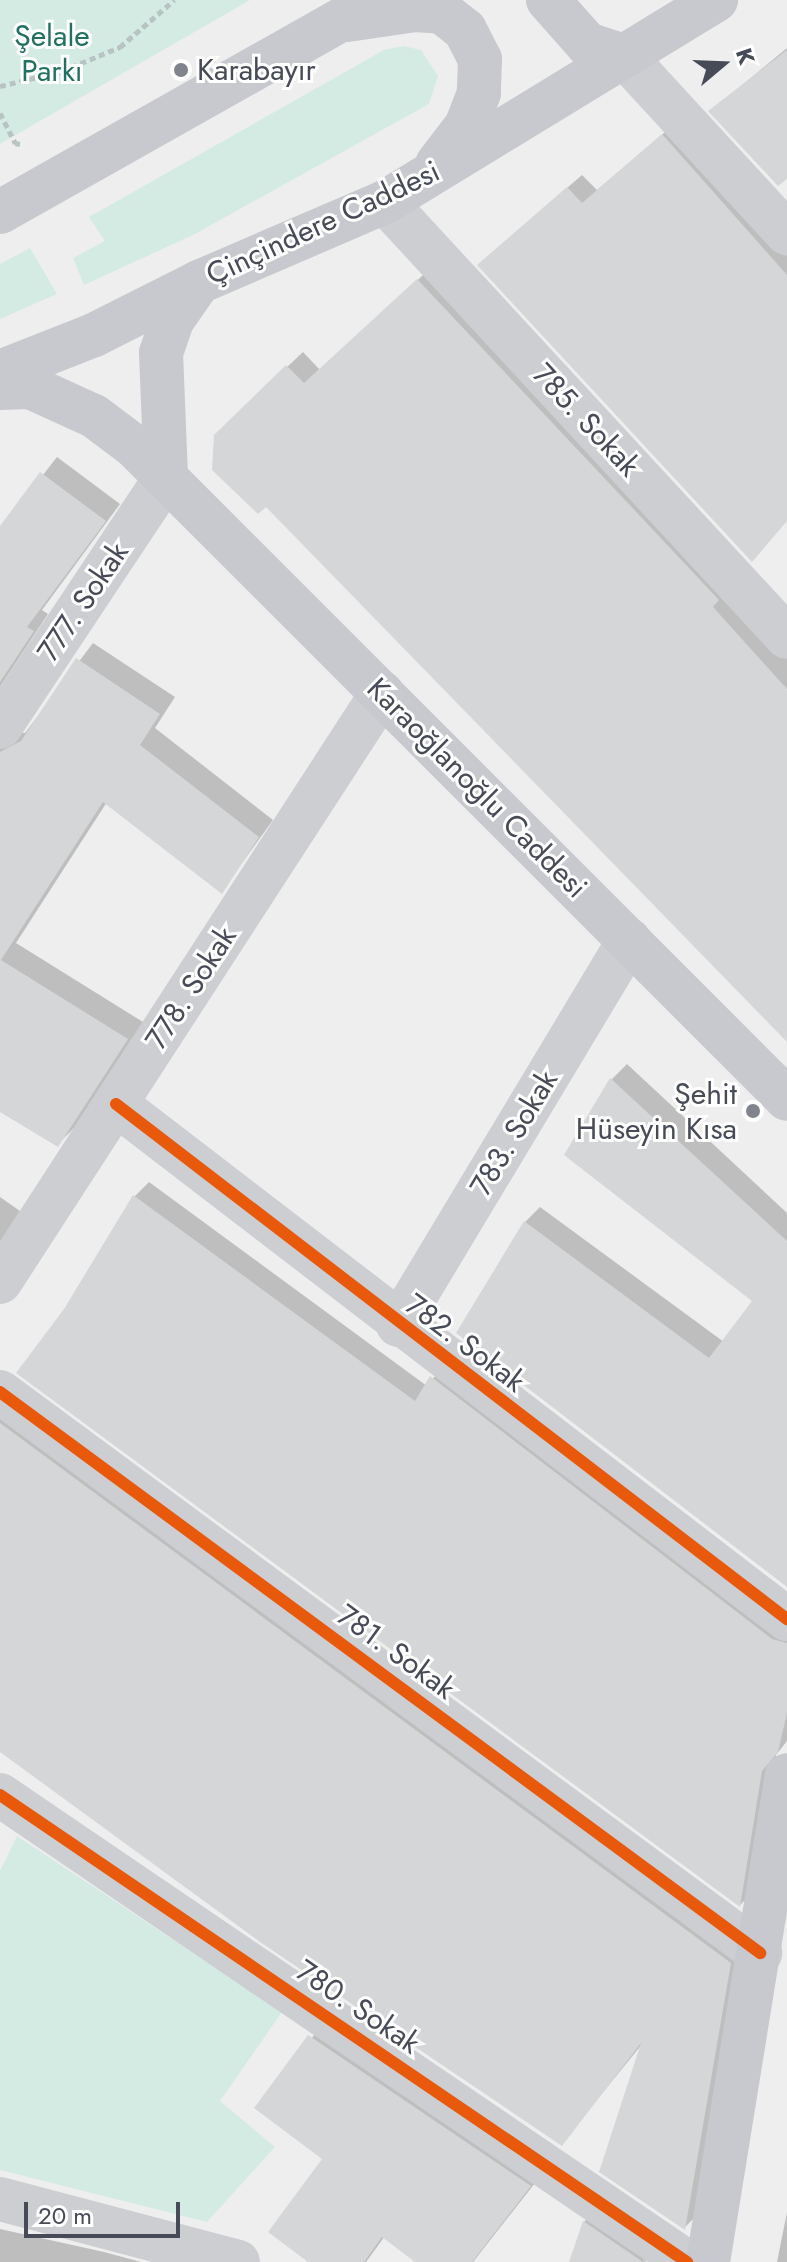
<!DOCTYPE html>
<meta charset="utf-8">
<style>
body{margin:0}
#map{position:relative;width:787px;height:2262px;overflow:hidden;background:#eee;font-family:Jost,sans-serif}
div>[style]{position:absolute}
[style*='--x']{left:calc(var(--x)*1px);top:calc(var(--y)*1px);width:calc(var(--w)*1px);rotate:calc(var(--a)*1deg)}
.green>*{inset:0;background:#d4ebe4}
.shadow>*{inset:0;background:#0003}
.building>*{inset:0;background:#d5d6d8}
.path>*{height:5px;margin-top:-2.5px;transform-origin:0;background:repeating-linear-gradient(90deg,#b8c3c3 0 6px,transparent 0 10px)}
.minor>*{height:44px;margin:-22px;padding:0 22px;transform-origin:22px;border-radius:22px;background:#ccced1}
.major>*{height:44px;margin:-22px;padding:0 22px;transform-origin:22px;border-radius:22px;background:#c7c9ce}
.cycleway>*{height:12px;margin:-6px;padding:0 6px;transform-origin:6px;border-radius:6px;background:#e8590c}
.dots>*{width:22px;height:22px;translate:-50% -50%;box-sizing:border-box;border:4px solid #fff;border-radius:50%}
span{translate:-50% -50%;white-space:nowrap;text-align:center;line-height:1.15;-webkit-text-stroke:6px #fff;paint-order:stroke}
.park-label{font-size:30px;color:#207160}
.poi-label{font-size:30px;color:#474b58}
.left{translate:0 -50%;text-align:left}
.right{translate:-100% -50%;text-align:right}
.street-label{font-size:30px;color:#474b58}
.north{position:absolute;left:683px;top:24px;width:80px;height:80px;-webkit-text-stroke:6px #fff;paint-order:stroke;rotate:71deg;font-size:22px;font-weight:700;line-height:32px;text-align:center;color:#474b58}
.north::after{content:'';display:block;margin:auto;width:28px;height:36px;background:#474b58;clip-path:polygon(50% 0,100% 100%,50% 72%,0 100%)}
.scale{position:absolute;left:24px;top:2202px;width:156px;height:36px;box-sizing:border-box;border:4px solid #474b58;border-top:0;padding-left:10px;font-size:24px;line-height:28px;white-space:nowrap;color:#474b58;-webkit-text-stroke:6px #fff;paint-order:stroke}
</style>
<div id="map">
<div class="green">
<i style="clip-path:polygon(0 0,250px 0,0 144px)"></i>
<i style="clip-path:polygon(403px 46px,421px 50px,438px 76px,429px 104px,195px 234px,84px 285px,73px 258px,105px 241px,89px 217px,384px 50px)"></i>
<i style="clip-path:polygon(30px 248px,57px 294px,0 319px,0 264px)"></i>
<i style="clip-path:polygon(17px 1836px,282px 2012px,220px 2101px,275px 2147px,207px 2222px,0 2170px,0 1871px)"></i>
</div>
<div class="shadow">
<i style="clip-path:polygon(787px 48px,787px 176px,711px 111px)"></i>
<i style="clip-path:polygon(677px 122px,787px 247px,787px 521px,494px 251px,582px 175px,597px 190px)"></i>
<i style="clip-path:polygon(434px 265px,787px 657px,787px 1039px,232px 419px,303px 352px,320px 370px)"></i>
<i style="clip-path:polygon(57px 457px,120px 504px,42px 610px,48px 614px,0 687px,0 530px)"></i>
<i style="clip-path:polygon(93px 643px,175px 697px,155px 728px,273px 820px,221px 892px,107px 802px,16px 943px,143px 1022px,74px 1128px,57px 1145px,0 1109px,0 729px,25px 733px)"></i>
<i style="clip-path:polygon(627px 1064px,787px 1213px,787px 1585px,525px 1222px,540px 1207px,724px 1342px,755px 1301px,567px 1155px,612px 1079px)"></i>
<i style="clip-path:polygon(149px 1182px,427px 1386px,445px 1364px,787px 1638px,787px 1741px,776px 1755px,754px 1891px,740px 1905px,65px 1310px,135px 1196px)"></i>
<i style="clip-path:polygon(0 1197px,20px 1211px,0 1242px)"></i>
<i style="clip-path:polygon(0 1410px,745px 1947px,699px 2213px,684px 2228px,643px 2043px,561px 2144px,0 1749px)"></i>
<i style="clip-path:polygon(326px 2020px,546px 2169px,473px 2262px,418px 2262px,385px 2236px,366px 2262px,312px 2262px,325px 2159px,257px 2108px)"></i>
<i style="clip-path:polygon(598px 2208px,651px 2244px,645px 2262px,571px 2262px,584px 2222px)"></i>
<i style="clip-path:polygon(787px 2212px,787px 2262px,777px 2262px)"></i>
<i style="clip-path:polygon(0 2229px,104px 2252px,141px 2262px,0 2262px)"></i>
</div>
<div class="building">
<i style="clip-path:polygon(787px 50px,787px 179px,778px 186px,708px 111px)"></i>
<i style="clip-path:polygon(662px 134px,787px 275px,787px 521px,752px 562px,477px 265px,567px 187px,582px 203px)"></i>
<i style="clip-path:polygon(417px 279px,719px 600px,713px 607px,787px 689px,787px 1042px,266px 507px,258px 514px,212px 470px,214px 435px,286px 365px,304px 383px)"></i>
<i style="clip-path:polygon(40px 472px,106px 521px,27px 627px,34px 631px,0 682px,0 526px)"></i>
<i style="clip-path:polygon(76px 658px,160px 714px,140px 745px,259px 837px,222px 894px,103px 802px,1px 960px,128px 1039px,58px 1147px,0 1112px,0 752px,21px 741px)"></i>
<i style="clip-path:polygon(610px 1078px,787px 1241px,787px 1587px,456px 1333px,524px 1221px,709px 1358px,752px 1301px,564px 1155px)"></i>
<i style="clip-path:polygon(133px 1195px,415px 1401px,430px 1376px,772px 1639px,787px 1643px,787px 1713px,778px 1752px,762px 1771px,740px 1907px,16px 1373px,64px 1309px)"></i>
<i style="clip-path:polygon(0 1423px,731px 1963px,685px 2230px,599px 2172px,641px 2043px,562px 2146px,260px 1942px,0 1752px)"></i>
<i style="clip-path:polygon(308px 2035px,531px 2186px,472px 2262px,415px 2262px,382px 2237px,364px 2262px,308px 2262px,268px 2232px,322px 2159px,254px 2108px)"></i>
<i style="clip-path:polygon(583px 2221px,643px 2262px,569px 2262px)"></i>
</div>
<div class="path">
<i style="--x:0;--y:86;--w:64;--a:-13.6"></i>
<i style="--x:62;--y:71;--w:63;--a:-22.5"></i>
<i style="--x:120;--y:47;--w:72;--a:-41"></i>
<i style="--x:0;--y:113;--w:34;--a:63"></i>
<i style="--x:15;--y:143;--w:5;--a:11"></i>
</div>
<div class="minor">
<i style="--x:624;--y:56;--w:241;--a:47.4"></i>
<i style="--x:385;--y:202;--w:592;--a:47.26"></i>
<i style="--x:0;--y:727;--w:300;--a:-56.4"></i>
<i style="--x:116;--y:1104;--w:846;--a:37.51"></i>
<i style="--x:0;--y:1282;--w:702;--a:-57.03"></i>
<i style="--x:398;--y:1325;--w:449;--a:-59"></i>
<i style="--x:0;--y:1392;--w:945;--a:36.43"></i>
<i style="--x:0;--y:1795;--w:831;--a:34.21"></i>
<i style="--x:0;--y:2199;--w:246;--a:14.8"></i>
</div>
<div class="major">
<i style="--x:548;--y:0;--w:59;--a:48.4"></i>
<i style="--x:587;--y:44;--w:39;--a:18"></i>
<i style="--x:347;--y:20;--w:69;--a:-8.4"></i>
<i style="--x:415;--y:10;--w:27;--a:4"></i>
<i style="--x:442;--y:12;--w:29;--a:38"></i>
<i style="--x:465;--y:30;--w:33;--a:63"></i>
<i style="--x:480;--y:59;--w:34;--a:92"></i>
<i style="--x:479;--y:93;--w:34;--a:111"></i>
<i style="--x:467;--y:125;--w:49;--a:127.6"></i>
<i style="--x:0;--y:212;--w:433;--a:-29.4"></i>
<i style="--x:0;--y:372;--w:101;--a:-21.5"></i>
<i style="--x:94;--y:335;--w:118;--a:-26.8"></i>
<i style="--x:199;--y:282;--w:202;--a:-23.3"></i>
<i style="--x:385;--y:202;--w:388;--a:-31.4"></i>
<i style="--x:0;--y:388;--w:30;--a:-2"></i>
<i style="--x:30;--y:387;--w:70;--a:24.4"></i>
<i style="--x:94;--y:416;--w:50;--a:36.9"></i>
<i style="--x:134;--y:446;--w:923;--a:45"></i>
<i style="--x:166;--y:477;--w:124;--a:-92.3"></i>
<i style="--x:161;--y:353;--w:36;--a:-71"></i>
<i style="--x:173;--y:319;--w:45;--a:-54.9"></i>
<i style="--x:708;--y:2262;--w:493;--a:-80.8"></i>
</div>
<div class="cycleway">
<i style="--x:116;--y:1104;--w:846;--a:37.51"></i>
<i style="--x:0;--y:1392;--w:945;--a:36.43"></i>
<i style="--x:0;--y:1795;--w:831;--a:34.21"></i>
</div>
<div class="dots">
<i style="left:181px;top:70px;background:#81848c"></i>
<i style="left:753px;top:1111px;background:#81848c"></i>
</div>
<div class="park-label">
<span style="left:52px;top:53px">Şelale<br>Parkı</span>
</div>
<div class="poi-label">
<span class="left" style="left:197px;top:70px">Karabayır</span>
<span class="right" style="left:737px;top:1111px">Şehit<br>Hüseyin Kısa</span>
</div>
<div class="street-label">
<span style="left:323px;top:223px;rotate:-25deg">Çinçindere Caddesi</span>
<span style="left:586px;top:420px;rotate:47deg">785. Sokak</span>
<span style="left:83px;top:602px;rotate:-56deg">777. Sokak</span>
<span style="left:477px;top:788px;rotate:45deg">Karaoğlanoğlu Caddesi</span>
<span style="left:191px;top:988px;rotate:-57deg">778. Sokak</span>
<span style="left:514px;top:1133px;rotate:-59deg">783. Sokak</span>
<span style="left:465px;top:1343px;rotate:37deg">782. Sokak</span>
<span style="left:396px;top:1652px;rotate:36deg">781. Sokak</span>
<span style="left:358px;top:2007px;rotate:34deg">780. Sokak</span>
</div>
<div class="north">K</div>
<div class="scale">20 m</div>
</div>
